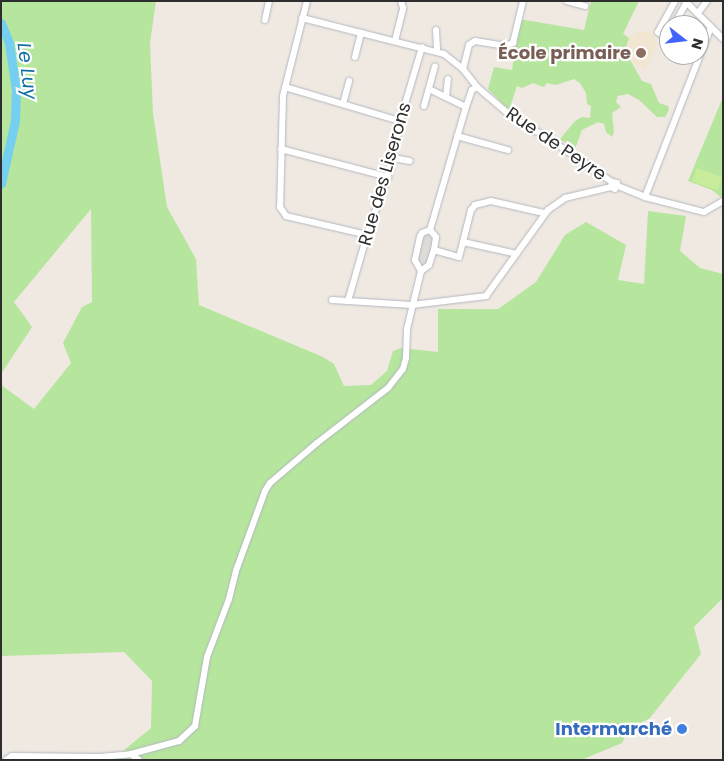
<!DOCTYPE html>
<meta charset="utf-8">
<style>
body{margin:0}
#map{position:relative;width:724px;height:761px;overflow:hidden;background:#efe9e1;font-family:Poppins,sans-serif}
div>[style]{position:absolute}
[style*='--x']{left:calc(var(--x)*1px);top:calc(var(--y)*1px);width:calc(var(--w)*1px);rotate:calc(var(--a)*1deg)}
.education>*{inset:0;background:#f0e6d1}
.green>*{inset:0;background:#b6e59e}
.pitch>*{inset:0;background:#c9ec9a;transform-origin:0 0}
.plaza>*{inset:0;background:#dfdcd8}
.river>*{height:9px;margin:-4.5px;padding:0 4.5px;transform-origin:4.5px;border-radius:4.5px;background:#75cff0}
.roads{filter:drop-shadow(0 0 1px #b4b7c1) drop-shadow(0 0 1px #b4b7c1)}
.minor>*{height:6px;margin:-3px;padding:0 3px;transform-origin:3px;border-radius:3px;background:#fff}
.dots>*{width:14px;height:14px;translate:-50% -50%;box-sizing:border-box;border:2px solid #fff;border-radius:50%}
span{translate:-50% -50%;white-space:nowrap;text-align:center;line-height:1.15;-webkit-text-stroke:4.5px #fff;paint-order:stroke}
.education-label{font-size:18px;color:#785e54;font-weight:700}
.right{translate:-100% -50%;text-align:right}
.street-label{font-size:18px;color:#2e2e2e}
.shop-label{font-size:18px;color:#366cbe;font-weight:700}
.water-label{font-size:19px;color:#0d6fa3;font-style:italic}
.frame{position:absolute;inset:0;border:2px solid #2e2e2e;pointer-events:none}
.north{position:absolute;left:659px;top:15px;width:50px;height:50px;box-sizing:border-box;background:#fff;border:1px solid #ababab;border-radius:50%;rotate:106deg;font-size:14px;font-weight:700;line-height:20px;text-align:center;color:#2e2e2e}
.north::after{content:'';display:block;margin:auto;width:18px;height:22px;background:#4264fb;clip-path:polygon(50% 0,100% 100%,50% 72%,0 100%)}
</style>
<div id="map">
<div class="education">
<i style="clip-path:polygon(652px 31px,656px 43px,659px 45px,645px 71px,633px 64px,628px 56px,626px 47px,629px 38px,637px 32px)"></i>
</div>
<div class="green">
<i style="clip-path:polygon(1px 1px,156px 1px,150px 43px,153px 113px,167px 207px,196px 259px,199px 305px,323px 357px,334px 364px,344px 386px,371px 385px,387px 371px,393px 351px,401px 348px,438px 352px,438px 309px,498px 309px,536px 282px,565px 235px,586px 222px,626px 245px,618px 280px,644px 284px,648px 211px,686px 216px,680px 251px,700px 268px,723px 274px,723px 598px,694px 627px,701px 654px,649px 719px,630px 727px,622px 743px,581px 760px,112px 760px,151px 728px,152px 681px,124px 652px,1px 656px,1px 385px,34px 409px,71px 363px,63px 343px,82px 307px,92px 302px,91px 209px,14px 302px,32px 327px,1px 374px)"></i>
<i style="clip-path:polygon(591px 1px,639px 1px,623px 34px,629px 38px,626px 47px,628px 56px,642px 81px,651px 84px,659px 103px,668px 106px,669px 110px,665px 117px,657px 117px,639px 100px,628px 94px,618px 96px,616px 102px,621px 107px,612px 113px,614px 132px,612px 137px,606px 132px,604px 124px,598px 122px,582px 130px,575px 149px,560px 139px,575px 121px,582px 117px,590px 118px,591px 106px,587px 104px,586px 93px,580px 83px,574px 79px,556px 85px,547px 83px,544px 87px,533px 83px,522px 88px,517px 86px,509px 110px,488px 89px,494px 67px,512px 70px,519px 19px,584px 30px)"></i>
<i style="clip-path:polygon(723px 97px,723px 198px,722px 198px,712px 190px,688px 181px)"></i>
</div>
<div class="pitch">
<i style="left:697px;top:168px;width:27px;height:14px;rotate:20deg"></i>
</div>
<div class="plaza">
<i style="clip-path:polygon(427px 232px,434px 236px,429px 263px,422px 266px,417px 264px,422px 235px)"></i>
</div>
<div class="river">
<i style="--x:1;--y:23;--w:22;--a:68"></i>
<i style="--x:9;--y:43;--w:48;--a:81.5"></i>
<i style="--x:16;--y:90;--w:31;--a:92"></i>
<i style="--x:15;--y:121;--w:64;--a:102.7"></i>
</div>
<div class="roads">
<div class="minor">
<i style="--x:307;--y:1;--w:98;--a:104.2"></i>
<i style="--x:283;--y:96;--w:111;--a:91.5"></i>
<i style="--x:280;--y:207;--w:11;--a:56"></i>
<i style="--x:286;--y:216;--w:83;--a:13.2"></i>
<i style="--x:567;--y:1;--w:19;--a:16"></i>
<i style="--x:685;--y:1;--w:54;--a:45"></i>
<i style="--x:698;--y:13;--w:15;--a:-53"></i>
<i style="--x:302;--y:18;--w:146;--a:14.2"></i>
<i style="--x:444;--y:54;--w:24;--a:38"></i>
<i style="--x:463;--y:69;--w:23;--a:52"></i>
<i style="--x:477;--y:87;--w:52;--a:40.4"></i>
<i style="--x:517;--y:121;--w:32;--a:28"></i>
<i style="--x:545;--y:136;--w:81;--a:34.5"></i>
<i style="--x:265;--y:20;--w:19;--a:-78"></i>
<i style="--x:674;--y:25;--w:25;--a:-61"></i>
<i style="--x:436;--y:30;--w:21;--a:87"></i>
<i style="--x:669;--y:34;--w:5;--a:127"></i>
<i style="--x:666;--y:38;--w:10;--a:-143"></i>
<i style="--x:658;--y:32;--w:35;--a:-61"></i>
<i style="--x:395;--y:41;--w:34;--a:-76"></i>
<i style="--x:403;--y:8;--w:7;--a:-106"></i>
<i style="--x:355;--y:57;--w:25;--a:-76"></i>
<i style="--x:463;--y:69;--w:25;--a:-76"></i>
<i style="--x:469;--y:45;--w:7;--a:-34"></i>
<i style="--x:475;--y:41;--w:30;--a:9"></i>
<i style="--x:505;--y:46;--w:9;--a:-21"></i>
<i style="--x:513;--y:43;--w:43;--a:-76.6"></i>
<i style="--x:285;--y:87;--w:120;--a:16.5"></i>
<i style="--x:429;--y:89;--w:41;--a:25.9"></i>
<i style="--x:446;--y:97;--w:18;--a:-84"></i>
<i style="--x:343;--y:104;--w:24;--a:-75"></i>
<i style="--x:424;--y:106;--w:41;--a:-74.6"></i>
<i style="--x:457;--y:136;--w:53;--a:15.4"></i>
<i style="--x:281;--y:149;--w:111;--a:14.7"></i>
<i style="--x:393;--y:158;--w:17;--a:10"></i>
<i style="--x:618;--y:186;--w:29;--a:22"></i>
<i style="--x:645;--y:197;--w:61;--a:14.3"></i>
<i style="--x:704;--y:212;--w:22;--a:-30"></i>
<i style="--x:645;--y:197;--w:182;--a:-68.8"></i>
<i style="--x:463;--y:242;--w:33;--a:-76"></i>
<i style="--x:471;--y:210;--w:6;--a:-51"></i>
<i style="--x:475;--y:205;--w:16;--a:-14"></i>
<i style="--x:491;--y:201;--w:54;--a:12.8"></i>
<i style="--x:434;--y:250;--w:26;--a:16"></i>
<i style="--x:459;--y:257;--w:16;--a:-75"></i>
<i style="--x:463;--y:242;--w:55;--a:12.5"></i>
<i style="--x:421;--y:271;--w:10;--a:-37"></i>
<i style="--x:429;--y:265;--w:16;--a:-72"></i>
<i style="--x:434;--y:250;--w:13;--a:-81"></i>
<i style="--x:436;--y:237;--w:9;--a:-131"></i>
<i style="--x:332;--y:300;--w:80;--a:3.6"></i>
<i style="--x:412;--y:305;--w:75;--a:-6.9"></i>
<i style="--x:486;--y:296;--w:106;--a:-54.2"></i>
<i style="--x:548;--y:210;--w:21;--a:-35"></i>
<i style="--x:565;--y:198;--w:47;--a:-13.4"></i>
<i style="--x:611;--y:187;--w:4;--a:27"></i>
<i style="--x:615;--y:189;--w:6;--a:-72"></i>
<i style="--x:617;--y:183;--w:5;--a:-169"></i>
<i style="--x:612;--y:182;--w:5;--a:101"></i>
<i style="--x:348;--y:301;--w:69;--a:-73.9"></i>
<i style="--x:367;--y:235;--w:67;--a:-70.8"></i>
<i style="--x:389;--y:172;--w:52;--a:-77.8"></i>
<i style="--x:400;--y:121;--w:77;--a:-73.4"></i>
<i style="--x:131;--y:754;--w:50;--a:-15.2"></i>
<i style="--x:179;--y:741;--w:22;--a:-43"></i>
<i style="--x:195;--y:726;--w:70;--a:-80.1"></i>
<i style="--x:207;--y:657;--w:62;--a:-69.2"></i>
<i style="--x:229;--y:599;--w:32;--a:-76"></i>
<i style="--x:237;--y:568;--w:82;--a:-70"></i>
<i style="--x:265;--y:491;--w:9;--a:-58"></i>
<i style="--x:270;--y:483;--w:62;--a:-40.4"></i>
<i style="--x:317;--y:443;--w:90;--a:-37.8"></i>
<i style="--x:388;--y:388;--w:24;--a:-52"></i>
<i style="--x:403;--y:369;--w:11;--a:-75"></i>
<i style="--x:406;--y:358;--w:29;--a:-88"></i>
<i style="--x:407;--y:329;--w:60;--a:-76.4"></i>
<i style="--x:421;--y:271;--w:13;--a:-119"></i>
<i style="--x:415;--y:260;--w:24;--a:-78"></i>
<i style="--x:420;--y:237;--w:4;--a:-63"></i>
<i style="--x:422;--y:233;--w:9;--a:-21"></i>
<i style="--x:430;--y:230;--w:128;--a:-73.7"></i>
<i style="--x:466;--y:107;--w:18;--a:-71"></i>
<i style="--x:472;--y:90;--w:6;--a:-31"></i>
<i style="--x:6;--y:760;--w:7;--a:-34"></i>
<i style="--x:12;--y:756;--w:87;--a:0.7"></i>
<i style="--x:99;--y:757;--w:32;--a:-5"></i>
<i style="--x:131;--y:754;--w:10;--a:37"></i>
</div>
</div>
<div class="dots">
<i style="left:641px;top:53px;background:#8d6e63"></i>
<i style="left:682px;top:729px;background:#3f7fe0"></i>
</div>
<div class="education-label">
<span class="right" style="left:631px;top:53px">École primaire</span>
</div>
<div class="street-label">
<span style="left:556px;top:144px;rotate:34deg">Rue de Peyre</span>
<span style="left:385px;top:174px;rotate:-74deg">Rue des Liserons</span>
</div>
<div class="shop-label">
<span class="right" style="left:672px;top:729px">Intermarché</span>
</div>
<div class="water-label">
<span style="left:27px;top:71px;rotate:83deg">Le Luy</span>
</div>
<div class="frame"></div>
<div class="north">N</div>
</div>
